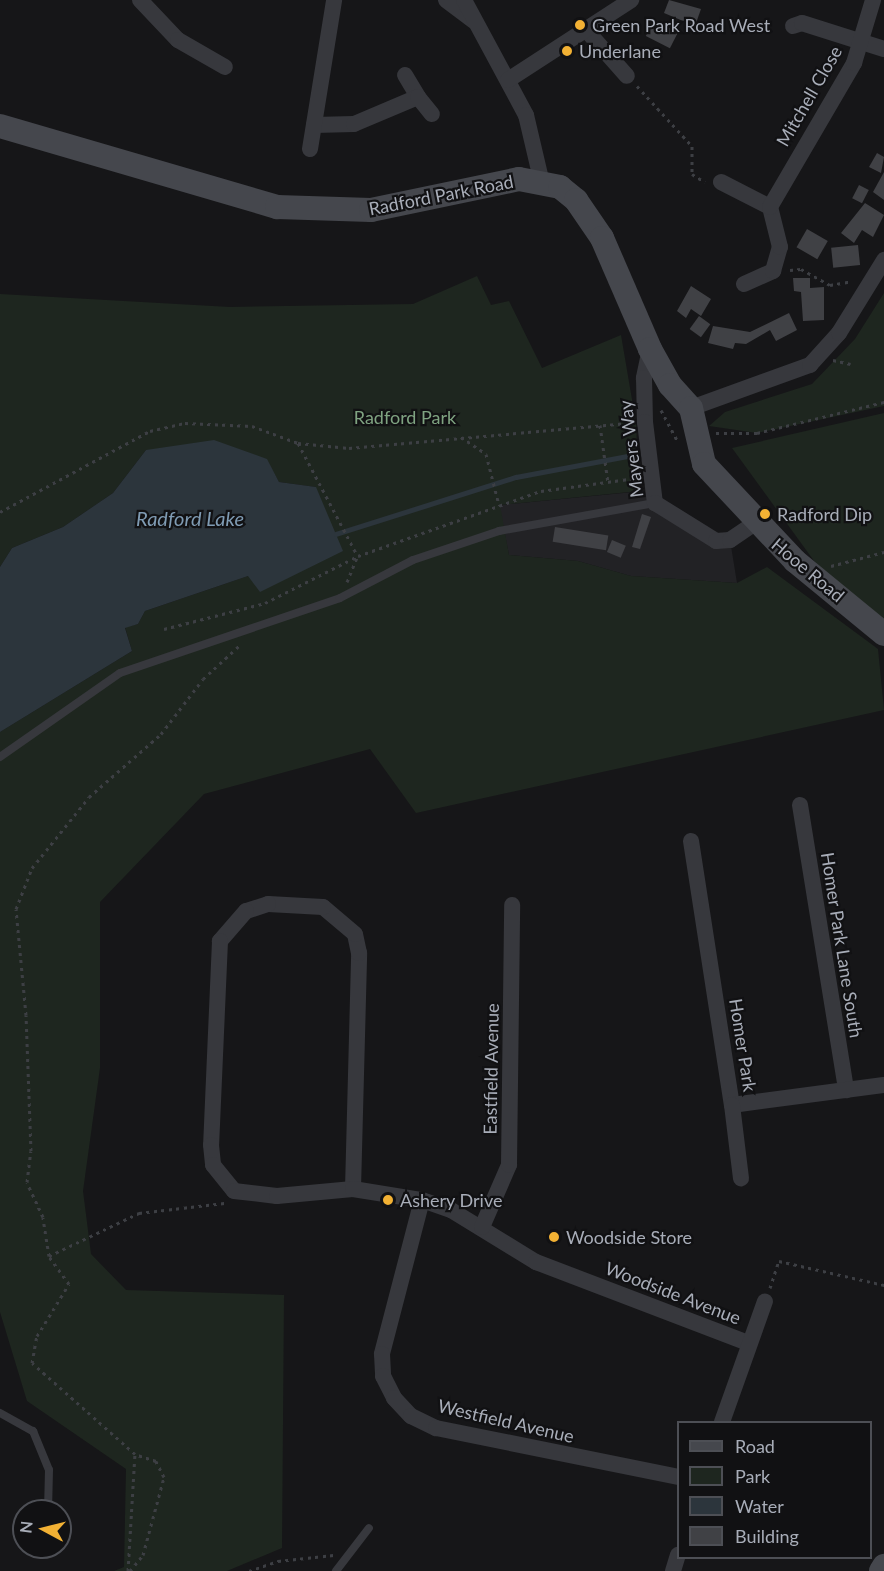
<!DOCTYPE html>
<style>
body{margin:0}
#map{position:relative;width:884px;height:1571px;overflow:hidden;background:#161618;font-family:Lato,sans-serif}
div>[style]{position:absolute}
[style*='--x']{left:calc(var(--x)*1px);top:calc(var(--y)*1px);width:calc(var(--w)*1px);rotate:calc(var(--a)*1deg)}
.built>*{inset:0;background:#222225}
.green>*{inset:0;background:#1e261f}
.water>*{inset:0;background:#2c353c}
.stream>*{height:4.5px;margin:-2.25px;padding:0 2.25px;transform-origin:2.25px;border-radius:2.25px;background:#2c353c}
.building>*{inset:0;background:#404145;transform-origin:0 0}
.path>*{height:3px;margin-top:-1.5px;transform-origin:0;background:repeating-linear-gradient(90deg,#3d3f44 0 3px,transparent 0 7.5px)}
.lane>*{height:8px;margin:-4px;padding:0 4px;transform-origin:4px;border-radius:4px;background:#37383d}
.street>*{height:16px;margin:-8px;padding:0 8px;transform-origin:8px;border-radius:8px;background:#37383d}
.secondary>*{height:24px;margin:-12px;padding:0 12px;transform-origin:12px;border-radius:12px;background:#45474d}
.dots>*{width:16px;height:16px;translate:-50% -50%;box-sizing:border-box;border:3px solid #111113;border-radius:50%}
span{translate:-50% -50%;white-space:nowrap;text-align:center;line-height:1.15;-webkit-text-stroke:4.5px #111113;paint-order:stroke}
.poi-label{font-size:18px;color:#a8adb8}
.left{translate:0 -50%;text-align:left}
.street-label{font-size:18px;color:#a8adb8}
.park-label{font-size:18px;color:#7fa381}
.water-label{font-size:20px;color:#7f9bb3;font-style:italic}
.legend{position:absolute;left:677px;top:1421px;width:195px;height:138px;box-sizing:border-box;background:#111113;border:2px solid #4d4f55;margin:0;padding:8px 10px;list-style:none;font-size:18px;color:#a8adb8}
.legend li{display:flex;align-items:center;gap:12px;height:30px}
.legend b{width:30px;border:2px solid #4d4f55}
.north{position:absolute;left:12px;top:1499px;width:60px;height:60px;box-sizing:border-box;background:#111113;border:2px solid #4d4f55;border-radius:50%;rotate:277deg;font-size:16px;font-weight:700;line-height:24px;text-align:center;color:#a8adb8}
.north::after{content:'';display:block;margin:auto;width:21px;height:27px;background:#f2b134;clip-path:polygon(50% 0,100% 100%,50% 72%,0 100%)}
</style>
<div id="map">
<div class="built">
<i style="clip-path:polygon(654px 490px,655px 503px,730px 540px,737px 583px,631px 576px,578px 561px,509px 555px,499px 505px)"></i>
</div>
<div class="green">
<i style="clip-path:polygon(477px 276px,491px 305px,509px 301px,542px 368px,621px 335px,636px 423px,639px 491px,500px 505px,509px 555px,578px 561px,631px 576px,737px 583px,767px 567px,878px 649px,884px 710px,416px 813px,370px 749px,204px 794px,100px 902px,100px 1068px,83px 1191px,91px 1254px,126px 1290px,284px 1295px,282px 1548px,227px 1571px,114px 1571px,124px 1567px,126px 1469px,27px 1401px,0 1312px,0 732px,132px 651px,125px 627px,138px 624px,145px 611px,248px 576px,316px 487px,279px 482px,266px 459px,146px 450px,113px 493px,63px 527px,12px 548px,0 567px,0 294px,230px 307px,413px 304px)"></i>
<i style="clip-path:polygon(884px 293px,884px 406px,757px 433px,709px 426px,725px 412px,812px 384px,855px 339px)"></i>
<i style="clip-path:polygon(884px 413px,884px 632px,817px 565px,732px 448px)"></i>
</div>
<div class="water">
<i style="clip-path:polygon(214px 440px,267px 459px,279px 482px,316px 487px,343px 551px,260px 592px,248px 576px,145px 611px,138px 624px,125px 628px,132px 651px,0 732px,0 567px,12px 548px,63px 527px,113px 493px,146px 450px)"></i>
</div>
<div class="stream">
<i style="--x:336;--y:534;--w:189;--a:-17.6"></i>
<i style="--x:516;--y:477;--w:113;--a:-10.7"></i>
</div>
<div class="building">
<i style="clip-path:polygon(669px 0,701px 9px,695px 26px,664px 13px)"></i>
<i style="left:654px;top:20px;width:27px;height:18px;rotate:27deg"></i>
<i style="clip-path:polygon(877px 153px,884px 157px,881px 173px,869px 167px)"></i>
<i style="clip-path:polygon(884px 172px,884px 200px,873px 192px)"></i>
<i style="left:859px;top:185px;width:11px;height:15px;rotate:27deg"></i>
<i style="clip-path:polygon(865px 203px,884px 215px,873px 237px,862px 230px,854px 243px,841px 233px)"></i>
<i style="left:807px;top:229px;width:24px;height:21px;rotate:30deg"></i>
<i style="left:858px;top:245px;width:20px;height:27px;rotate:84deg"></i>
<i style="clip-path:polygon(793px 278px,810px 278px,810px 288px,824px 287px,824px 320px,803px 321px,801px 292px,794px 291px)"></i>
<i style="clip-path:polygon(691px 286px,711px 299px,701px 316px,691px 309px,686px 318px,677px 311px)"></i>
<i style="clip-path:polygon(789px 313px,797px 330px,776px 341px,770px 330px,746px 344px,735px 343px,733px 349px,708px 343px,713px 326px,750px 332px)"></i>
<i style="left:699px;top:316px;width:14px;height:16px;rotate:36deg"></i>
<i style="clip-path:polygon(642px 514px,651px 517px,640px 549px,632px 547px)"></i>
<i style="left:555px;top:527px;width:54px;height:15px;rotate:9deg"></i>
<i style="left:612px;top:540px;width:15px;height:13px;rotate:23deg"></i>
</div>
<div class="path">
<i style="--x:637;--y:86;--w:81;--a:47.5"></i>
<i style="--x:692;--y:146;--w:28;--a:90"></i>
<i style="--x:692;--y:174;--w:15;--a:32"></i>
<i style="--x:790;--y:270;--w:11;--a:-5"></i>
<i style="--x:801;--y:269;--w:33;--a:29"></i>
<i style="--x:830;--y:285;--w:22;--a:-10"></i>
<i style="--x:833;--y:360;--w:18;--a:13"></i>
<i style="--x:661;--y:410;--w:36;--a:62"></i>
<i style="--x:600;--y:425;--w:59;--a:82.1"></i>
<i style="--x:716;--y:433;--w:41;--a:0"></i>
<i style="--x:757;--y:433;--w:131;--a:-13.7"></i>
<i style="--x:461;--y:437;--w:30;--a:34"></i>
<i style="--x:486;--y:454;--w:53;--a:75.7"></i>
<i style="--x:298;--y:443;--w:127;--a:62.2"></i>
<i style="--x:0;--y:512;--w:170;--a:-28.4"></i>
<i style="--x:150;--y:431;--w:36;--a:-13"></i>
<i style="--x:185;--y:423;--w:67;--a:2.6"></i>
<i style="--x:252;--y:426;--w:49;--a:20.3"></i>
<i style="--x:298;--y:443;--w:51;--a:5.6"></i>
<i style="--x:349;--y:448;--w:283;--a:-5.1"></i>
<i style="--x:831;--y:566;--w:55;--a:-14.8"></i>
<i style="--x:347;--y:582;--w:27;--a:-68"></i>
<i style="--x:164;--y:629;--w:104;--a:-14.4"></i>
<i style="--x:265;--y:603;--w:104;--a:-26.8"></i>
<i style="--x:358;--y:556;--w:194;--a:-19.6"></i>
<i style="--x:541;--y:491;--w:96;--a:-7.8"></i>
<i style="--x:49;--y:1256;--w:100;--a:-25.5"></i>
<i style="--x:139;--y:1213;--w:86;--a:-6.7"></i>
<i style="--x:770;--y:1288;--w:28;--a:-72"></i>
<i style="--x:779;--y:1261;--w:108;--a:12.9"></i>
<i style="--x:128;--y:1571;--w:117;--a:-86.6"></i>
<i style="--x:130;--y:1571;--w:21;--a:-51"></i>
<i style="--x:143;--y:1555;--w:81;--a:-74.9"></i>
<i style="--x:164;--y:1477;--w:18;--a:-117"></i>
<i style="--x:156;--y:1461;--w:22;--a:-162"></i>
<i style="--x:135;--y:1454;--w:137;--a:-138.5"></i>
<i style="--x:32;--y:1363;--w:27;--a:-80"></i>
<i style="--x:37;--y:1336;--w:61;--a:-58.4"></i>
<i style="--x:69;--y:1284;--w:34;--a:-126"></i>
<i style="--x:49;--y:1256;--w:39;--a:-99"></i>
<i style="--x:43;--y:1217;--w:38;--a:-115"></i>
<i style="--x:27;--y:1182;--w:31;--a:-83"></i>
<i style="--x:31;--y:1151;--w:136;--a:-92.1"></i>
<i style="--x:26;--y:1015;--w:106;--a:-95.4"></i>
<i style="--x:16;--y:909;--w:44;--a:-68.7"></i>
<i style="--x:32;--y:868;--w:91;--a:-51.2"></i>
<i style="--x:89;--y:797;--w:96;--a:-41.2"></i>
<i style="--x:161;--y:734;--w:69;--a:-52.6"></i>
<i style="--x:203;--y:679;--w:50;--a:-42.6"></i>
<i style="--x:249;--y:1571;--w:31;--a:-19"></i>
<i style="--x:278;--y:1561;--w:56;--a:-6.1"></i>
</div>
<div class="lane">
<i style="--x:0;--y:757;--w:146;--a:-35"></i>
<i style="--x:120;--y:673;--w:232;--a:-18.8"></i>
<i style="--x:340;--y:598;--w:82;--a:-27.5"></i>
<i style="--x:413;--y:560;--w:91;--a:-18.6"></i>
<i style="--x:499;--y:531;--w:158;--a:-10.2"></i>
<i style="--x:0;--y:1413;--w:38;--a:29"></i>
<i style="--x:33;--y:1431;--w:42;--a:67.7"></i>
<i style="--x:49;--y:1470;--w:41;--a:91.4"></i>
<i style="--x:336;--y:1571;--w:54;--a:-52.5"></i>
</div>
<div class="street">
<i style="--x:140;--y:0;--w:55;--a:46.5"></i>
<i style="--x:178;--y:40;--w:54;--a:29.9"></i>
<i style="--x:446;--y:0;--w:35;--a:37"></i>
<i style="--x:464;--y:0;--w:131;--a:61.7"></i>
<i style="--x:526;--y:115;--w:66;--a:76.8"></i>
<i style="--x:793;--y:26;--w:9;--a:-18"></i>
<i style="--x:802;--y:23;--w:86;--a:17.6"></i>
<i style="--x:587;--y:31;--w:60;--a:48.4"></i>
<i style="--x:405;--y:75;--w:26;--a:59"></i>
<i style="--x:508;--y:80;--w:147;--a:-33"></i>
<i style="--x:314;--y:125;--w:40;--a:-1.4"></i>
<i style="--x:354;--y:124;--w:69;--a:-22.9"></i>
<i style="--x:418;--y:97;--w:22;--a:51"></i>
<i style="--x:310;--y:149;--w:151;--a:-80.8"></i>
<i style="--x:721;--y:182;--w:55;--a:27"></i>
<i style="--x:744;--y:284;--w:32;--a:-24"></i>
<i style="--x:773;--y:271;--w:25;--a:-74"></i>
<i style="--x:780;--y:247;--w:41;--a:-104"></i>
<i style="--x:770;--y:207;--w:167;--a:-59.7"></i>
<i style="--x:854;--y:63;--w:66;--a:-73.2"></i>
<i style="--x:650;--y:349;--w:30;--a:102"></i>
<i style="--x:644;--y:378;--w:44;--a:88.7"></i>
<i style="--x:645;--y:422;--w:82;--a:83"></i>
<i style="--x:655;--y:503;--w:72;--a:31.9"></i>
<i style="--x:716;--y:541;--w:14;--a:-4"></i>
<i style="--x:730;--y:540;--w:30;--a:-34"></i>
<i style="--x:691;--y:408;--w:127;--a:-19.9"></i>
<i style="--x:810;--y:365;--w:43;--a:-47.8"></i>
<i style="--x:839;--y:333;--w:86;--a:-58.3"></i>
<i style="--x:800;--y:805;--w:289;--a:80.8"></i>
<i style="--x:691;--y:841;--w:267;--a:81.2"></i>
<i style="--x:732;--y:1105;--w:153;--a:-7.5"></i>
<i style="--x:732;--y:1105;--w:74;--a:83"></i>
<i style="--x:353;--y:1189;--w:236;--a:-88.5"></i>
<i style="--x:359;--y:953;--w:19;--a:-102"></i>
<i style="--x:355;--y:934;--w:42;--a:-139.8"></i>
<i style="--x:323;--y:907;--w:55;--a:-176.9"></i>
<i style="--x:268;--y:904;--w:23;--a:162"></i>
<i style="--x:246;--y:911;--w:40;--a:131"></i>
<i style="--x:220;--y:941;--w:204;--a:92.5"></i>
<i style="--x:211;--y:1145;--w:20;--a:84"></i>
<i style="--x:213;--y:1165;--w:33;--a:51"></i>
<i style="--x:234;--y:1191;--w:43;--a:6.6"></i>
<i style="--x:277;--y:1196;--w:76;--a:-5.3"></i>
<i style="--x:353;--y:1189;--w:70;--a:9.1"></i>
<i style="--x:422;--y:1200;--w:31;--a:19"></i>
<i style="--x:451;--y:1210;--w:100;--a:31.5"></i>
<i style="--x:536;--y:1262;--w:227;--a:20.9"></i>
<i style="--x:422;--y:1200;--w:159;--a:104.6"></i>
<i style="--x:382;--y:1354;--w:22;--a:87"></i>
<i style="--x:383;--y:1376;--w:25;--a:63"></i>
<i style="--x:394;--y:1398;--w:25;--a:47"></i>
<i style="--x:411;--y:1416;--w:28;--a:26"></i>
<i style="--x:436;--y:1428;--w:247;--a:11.4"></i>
<i style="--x:482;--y:1227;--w:68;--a:-66.5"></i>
<i style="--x:509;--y:1165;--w:260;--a:-89.3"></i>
<i style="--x:722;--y:1422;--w:128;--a:-70.4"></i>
<i style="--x:673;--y:1571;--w:17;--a:-73"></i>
</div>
<div class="secondary">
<i style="--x:0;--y:126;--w:289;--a:16.3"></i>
<i style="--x:277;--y:207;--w:94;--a:1.8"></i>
<i style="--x:371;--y:210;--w:151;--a:-11.8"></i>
<i style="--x:519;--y:179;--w:42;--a:11"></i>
<i style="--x:560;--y:187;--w:21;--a:39"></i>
<i style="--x:576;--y:200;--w:46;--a:55.6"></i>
<i style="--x:602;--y:238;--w:121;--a:66.6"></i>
<i style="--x:650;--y:349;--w:41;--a:60.9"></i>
<i style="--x:670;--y:385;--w:31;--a:48"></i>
<i style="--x:691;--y:408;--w:57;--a:76.9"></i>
<i style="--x:704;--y:464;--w:133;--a:46.8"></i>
<i style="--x:795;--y:561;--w:115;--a:39.4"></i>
<i style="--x:881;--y:1571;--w:6;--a:-59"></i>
</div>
<div class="dots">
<i style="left:580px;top:25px;background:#f2b134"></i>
<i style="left:567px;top:51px;background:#f2b134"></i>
<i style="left:765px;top:514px;background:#f2b134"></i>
<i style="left:388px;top:1200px;background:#f2b134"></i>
<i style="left:554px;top:1237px;background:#f2b134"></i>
</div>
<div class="poi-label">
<span class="left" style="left:592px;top:25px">Green Park Road West</span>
<span class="left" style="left:579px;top:51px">Underlane</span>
<span class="left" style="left:777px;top:514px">Radford Dip</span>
<span class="left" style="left:400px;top:1200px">Ashery Drive</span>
<span class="left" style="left:566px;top:1237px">Woodside Store</span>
</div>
<div class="street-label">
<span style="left:809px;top:96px;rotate:-60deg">Mitchell Close</span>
<span style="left:441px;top:195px;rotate:-11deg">Radford Park Road</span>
<span style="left:631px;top:449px;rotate:-97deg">Mayers Way</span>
<span style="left:808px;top:570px;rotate:40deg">Hooe Road</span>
<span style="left:842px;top:945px;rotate:81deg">Homer Park Lane South</span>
<span style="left:743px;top:1045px;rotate:81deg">Homer Park</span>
<span style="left:491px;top:1069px;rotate:-89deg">Eastfield Avenue</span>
<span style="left:673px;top:1293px;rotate:21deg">Woodside Avenue</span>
<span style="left:506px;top:1421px;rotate:13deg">Westfield Avenue</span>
</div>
<div class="park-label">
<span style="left:405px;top:417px">Radford Park</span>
</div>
<div class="water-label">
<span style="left:190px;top:518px">Radford Lake</span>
</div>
<ul class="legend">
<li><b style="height:8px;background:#45474d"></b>Road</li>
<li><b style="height:16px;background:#1e261f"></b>Park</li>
<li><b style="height:16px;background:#2c353c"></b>Water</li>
<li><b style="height:16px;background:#404145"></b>Building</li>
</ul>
<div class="north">N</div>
</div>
